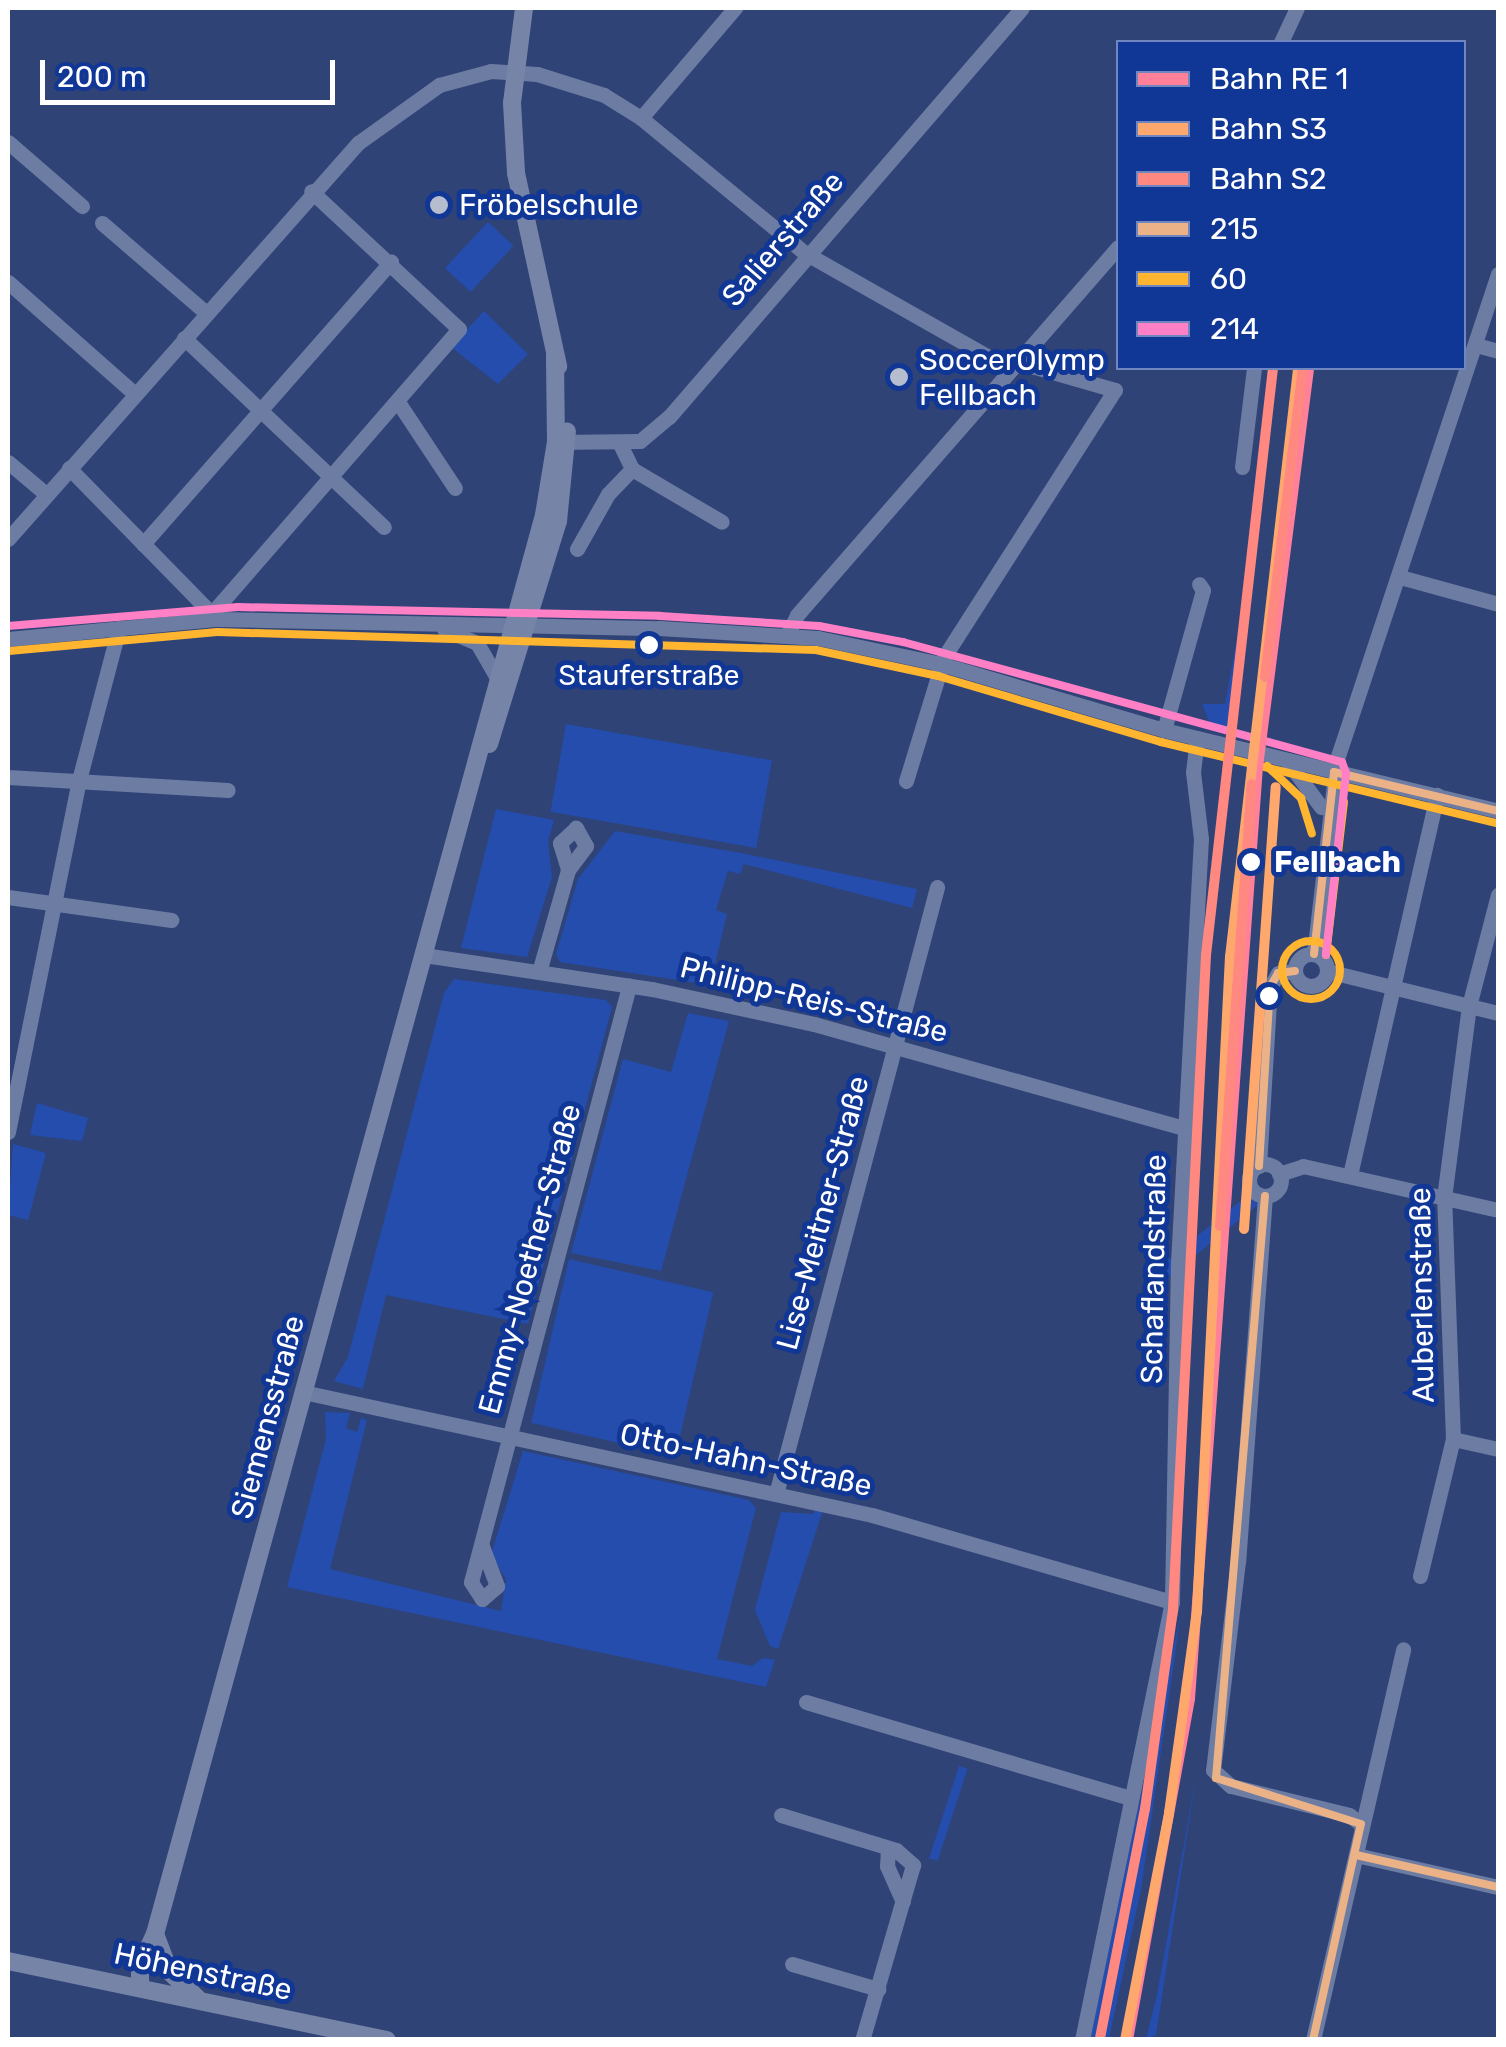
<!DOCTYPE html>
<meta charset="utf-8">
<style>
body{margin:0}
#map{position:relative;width:1506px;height:2047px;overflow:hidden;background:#2f4377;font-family:Rubik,sans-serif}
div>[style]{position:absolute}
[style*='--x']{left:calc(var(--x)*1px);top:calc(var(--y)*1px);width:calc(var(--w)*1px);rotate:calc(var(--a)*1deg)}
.green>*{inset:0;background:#244dad;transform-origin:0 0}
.minor>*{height:15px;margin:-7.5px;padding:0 7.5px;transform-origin:7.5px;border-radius:7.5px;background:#6d7ca2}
.minor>.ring{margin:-7.5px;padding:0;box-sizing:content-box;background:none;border:15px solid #6d7ca2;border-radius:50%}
.major>*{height:18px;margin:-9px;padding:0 9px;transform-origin:9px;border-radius:9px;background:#7684a7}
.bus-1>*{height:8px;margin:-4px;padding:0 4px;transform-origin:4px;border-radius:4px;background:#ebb288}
.bus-2>*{height:8px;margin:-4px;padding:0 4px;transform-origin:4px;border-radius:4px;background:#ffb530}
.bus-2>.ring{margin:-4px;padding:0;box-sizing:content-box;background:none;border:8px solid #ffb530;border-radius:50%}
.bus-3>*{height:8px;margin:-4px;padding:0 4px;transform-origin:4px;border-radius:4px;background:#ff80c5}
.rail-1>*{height:10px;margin:-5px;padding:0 5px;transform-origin:5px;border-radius:5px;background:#ff8098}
.rail-2>*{height:10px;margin:-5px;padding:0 5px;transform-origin:5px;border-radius:5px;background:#ffa86e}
.rail-3>*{height:10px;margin:-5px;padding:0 5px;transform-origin:5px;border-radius:5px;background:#ff8980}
.dots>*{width:28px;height:28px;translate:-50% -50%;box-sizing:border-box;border:5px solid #103696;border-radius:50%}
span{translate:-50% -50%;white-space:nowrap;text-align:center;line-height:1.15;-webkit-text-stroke:10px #103696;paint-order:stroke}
.bus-label{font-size:28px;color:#fff}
.poi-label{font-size:30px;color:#fff}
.left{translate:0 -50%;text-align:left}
.street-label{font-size:30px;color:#fff}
.stop-label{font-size:30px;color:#fff;font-weight:700}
.frame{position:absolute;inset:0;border:10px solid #fff;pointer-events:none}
.legend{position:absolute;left:1116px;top:40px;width:350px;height:330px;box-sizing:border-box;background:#103696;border:2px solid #7086c0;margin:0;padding:12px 18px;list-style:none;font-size:30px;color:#fff}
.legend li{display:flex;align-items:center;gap:20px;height:50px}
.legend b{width:50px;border:2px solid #7086c0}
.scale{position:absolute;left:40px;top:60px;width:295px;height:45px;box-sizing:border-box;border:5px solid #fff;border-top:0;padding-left:12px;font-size:30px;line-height:35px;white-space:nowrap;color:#fff;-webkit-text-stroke:8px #103696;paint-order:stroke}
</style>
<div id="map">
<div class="green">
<i style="left:488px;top:222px;width:35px;height:63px;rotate:43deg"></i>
<i style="clip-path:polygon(484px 311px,528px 354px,498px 384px,451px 347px)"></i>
<i style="clip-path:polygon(1246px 591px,1228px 729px,1209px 721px,1202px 704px,1225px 704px)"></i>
<i style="left:566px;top:724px;width:209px;height:89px;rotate:10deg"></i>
<i style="clip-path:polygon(496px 809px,554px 820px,548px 841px,552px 877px,527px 957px,461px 948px)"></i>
<i style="clip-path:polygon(615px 831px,746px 854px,917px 889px,912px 908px,744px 864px,740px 874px,728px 871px,716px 910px,727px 914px,710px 985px,560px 962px,556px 954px,578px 879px)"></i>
<i style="clip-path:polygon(454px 979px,606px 1000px,612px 1007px,528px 1324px,386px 1295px,363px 1389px,334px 1381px,348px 1357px,444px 993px)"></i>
<i style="clip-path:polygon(688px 1013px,729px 1021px,661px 1271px,571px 1253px,623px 1059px,671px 1072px)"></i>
<i style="clip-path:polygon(37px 1103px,88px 1118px,82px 1141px,30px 1135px)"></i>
<i style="clip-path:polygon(13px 1144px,46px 1153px,28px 1220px,8px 1215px)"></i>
<i style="left:1249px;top:1194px;width:14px;height:129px;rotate:51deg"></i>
<i style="left:569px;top:1259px;width:148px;height:168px;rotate:13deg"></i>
<i style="clip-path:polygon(325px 1412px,350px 1413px,346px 1428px,357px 1432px,361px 1418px,367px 1420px,330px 1569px,501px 1611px,506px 1579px,491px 1555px,523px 1451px,749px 1500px,756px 1508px,717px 1659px,752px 1666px,763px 1658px,775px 1660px,766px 1687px,287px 1587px,326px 1439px)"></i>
<i style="clip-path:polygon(816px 1505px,824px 1507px,778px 1649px,770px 1646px,755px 1610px,781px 1512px,813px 1514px)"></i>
<i style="clip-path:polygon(1181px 1613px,1141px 1890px,1109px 2039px,1087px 2040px)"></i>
<i style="left:959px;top:1766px;width:9px;height:97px;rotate:18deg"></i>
<i style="clip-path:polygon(1197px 1771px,1156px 2035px,1146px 2039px,1157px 1995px)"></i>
</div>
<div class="minor">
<i style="--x:1281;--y:42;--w:38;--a:-65"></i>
<i style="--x:641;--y:118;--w:145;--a:-49.5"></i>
<i style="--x:8;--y:142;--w:98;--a:40.9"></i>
<i style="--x:102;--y:223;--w:136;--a:40.8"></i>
<i style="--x:8;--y:282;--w:169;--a:41.4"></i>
<i style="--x:184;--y:338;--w:275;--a:43.4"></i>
<i style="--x:1476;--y:345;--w:23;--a:15"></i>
<i style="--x:398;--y:402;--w:103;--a:56.5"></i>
<i style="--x:556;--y:442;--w:84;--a:-0.7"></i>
<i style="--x:640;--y:441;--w:38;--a:-40"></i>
<i style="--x:669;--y:417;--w:540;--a:-49.2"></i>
<i style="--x:620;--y:444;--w:28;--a:64"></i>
<i style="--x:632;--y:469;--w:104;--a:30.5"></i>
<i style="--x:8;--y:462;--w:50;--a:40.1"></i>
<i style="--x:1242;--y:467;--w:100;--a:-83.1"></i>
<i style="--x:69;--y:468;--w:211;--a:45.6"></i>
<i style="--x:8;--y:539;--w:529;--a:-48.53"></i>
<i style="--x:358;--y:143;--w:100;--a:-35.6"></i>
<i style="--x:439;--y:85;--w:54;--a:-15.1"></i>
<i style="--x:491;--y:71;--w:46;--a:3.7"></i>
<i style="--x:537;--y:74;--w:70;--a:17.4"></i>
<i style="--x:604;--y:95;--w:44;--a:31.9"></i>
<i style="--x:641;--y:118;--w:212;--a:39.5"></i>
<i style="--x:805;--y:253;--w:236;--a:29.5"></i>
<i style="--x:143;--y:544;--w:376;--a:-48.7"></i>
<i style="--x:577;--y:549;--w:63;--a:-60.6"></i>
<i style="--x:608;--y:494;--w:35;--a:-46"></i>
<i style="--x:1400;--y:577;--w:102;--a:15.4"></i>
<i style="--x:213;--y:612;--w:375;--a:-49"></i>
<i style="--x:459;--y:329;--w:202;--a:-137"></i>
<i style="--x:444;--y:629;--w:36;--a:23"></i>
<i style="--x:477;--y:643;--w:38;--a:60"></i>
<i style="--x:787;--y:635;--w:22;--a:-63"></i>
<i style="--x:797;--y:615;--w:488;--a:-48.9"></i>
<i style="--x:8;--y:639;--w:210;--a:-5.5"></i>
<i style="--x:217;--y:619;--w:442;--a:1.2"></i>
<i style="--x:659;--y:628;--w:159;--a:3.6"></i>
<i style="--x:818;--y:638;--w:126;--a:11.9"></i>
<i style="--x:941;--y:664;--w:233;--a:16.5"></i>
<i style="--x:1164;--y:730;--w:344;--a:13.6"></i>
<i style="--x:1164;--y:730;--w:145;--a:-74.4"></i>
<i style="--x:1203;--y:590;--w:7;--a:-124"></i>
<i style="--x:1288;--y:762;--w:56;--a:53.7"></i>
<i style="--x:8;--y:777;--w:220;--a:3.4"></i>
<i style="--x:906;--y:781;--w:130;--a:-73"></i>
<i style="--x:944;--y:657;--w:317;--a:-57.4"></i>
<i style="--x:1115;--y:390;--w:83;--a:-164"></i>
<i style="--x:1035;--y:367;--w:18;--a:-142"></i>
<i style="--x:8;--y:897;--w:165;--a:8"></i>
<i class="ring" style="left:1295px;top:954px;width:17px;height:17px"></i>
<i style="--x:1314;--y:954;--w:196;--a:-83.3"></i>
<i style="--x:1337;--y:759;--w:511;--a:-71.64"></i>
<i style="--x:424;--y:955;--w:231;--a:8.5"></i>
<i style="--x:652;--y:989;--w:166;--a:12.2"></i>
<i style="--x:814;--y:1024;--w:384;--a:15.7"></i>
<i style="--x:1327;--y:971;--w:176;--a:13.8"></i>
<i style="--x:539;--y:972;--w:106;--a:-74.1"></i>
<i style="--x:568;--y:870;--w:30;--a:-53"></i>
<i style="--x:586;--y:846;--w:21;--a:-119"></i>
<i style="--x:576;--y:828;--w:22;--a:137"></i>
<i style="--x:560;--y:843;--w:28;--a:73"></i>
<i style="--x:8;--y:1132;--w:359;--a:-78.6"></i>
<i style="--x:79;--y:780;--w:157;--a:-75.3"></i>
<i class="ring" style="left:1249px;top:1164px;width:17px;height:17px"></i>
<i style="--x:1259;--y:1166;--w:179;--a:-86.5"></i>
<i style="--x:1270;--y:987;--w:16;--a:-60"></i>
<i style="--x:1278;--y:973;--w:17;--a:-7"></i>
<i style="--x:1279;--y:1174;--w:25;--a:-18"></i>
<i style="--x:1303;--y:1166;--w:200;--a:12.7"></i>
<i style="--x:1350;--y:1175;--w:390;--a:-77.1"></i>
<i style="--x:1265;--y:1196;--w:366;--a:94.2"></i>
<i style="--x:1238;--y:1561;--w:210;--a:96.8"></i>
<i style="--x:1213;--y:1770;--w:24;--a:42"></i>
<i style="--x:1231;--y:1786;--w:122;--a:13.8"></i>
<i style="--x:1349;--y:1815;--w:15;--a:37"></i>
<i style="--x:303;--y:1392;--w:582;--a:12.2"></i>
<i style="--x:872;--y:1515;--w:312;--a:16.2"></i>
<i style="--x:1453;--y:1439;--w:46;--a:12.5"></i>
<i style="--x:776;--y:1494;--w:628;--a:-75.14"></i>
<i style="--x:482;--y:1546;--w:43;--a:69.4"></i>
<i style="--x:497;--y:1586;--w:20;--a:139"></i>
<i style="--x:482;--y:1599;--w:20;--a:-123"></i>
<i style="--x:471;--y:1582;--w:617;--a:-75.15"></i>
<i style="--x:1420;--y:1576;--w:141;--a:-76.5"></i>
<i style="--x:1453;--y:1439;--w:241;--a:-92.1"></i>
<i style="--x:1444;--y:1198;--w:194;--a:-82.6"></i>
<i style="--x:1469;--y:1006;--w:115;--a:-75.4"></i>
<i style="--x:806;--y:1702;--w:339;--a:16.5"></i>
<i style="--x:781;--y:1815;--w:120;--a:16.9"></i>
<i style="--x:896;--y:1850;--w:23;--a:41"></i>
<i style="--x:913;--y:1865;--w:182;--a:106.2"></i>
<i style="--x:888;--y:1848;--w:18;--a:93"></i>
<i style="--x:887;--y:1866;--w:39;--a:66"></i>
<i style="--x:1356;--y:1855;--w:146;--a:12.7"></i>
<i style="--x:792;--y:1964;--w:90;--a:16.2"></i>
<i style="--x:1082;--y:2040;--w:447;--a:-78.4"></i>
<i style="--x:1172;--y:1602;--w:339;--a:-89"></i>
<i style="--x:1178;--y:1263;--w:425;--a:-86.9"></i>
<i style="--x:1201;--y:839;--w:67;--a:-96.8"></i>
<i style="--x:1193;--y:772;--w:34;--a:-83"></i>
<i style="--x:1313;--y:2040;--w:401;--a:-77"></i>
</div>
<div class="major">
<i style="--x:524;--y:8;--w:96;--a:97.2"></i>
<i style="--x:512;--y:103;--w:70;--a:86.7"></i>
<i style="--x:516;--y:173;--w:198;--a:77.7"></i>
<i style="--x:489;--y:744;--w:233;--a:-72.8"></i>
<i style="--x:558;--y:521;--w:90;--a:-84.3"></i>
<i style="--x:155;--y:1934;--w:40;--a:69"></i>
<i style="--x:169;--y:1971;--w:39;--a:44"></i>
<i style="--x:8;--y:1961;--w:387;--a:11.8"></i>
<i style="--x:140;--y:1987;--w:21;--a:-90"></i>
<i style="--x:140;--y:1966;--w:35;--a:-65"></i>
<i style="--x:155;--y:1934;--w:1471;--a:-74.67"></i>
<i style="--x:544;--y:515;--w:74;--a:-80.7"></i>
<i style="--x:556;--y:442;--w:85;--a:-90.7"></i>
</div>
<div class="bus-1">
<i style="--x:1334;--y:772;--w:169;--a:13.4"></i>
<i style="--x:1314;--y:954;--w:183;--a:-83.7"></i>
<i style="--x:1259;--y:1166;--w:179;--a:-86.5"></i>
<i style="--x:1270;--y:987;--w:16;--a:-60"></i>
<i style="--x:1278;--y:973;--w:17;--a:-7"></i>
<i style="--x:1216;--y:1778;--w:584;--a:-85.19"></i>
<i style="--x:1216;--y:1778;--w:152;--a:17.6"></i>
<i style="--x:1356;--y:1855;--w:146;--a:12.7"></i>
<i style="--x:1313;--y:2040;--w:221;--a:-77.5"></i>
</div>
<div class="bus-2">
<i style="--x:9;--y:651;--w:209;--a:-5.2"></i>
<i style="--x:217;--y:632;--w:599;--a:1.72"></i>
<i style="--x:816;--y:650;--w:125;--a:12"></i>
<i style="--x:938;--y:676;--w:233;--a:16.5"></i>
<i style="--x:1161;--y:742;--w:344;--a:13.6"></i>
<i style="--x:1267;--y:766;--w:47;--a:43.3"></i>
<i style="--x:1301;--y:798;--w:37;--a:73"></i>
<i class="ring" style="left:1282px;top:941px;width:50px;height:50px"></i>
<i style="--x:1326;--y:955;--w:154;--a:-83.3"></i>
</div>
<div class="bus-3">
<i style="--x:8;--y:626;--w:231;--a:-4.7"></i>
<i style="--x:238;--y:607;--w:422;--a:1.2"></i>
<i style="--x:660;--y:616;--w:159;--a:3.6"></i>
<i style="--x:819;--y:626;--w:86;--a:10.8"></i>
<i style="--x:903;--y:642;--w:455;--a:15.3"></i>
<i style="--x:1342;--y:762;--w:12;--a:70"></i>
<i style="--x:1346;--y:773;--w:183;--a:96.3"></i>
</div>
<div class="rail-1">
<i style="--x:1128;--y:2040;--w:347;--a:-79.7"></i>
<i style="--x:1190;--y:1699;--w:934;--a:-85.83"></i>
<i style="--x:1258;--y:767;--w:402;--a:-82.7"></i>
</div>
<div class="rail-2">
<i style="--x:1244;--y:1229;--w:443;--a:-85.9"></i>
<i style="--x:1125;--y:2040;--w:231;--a:-79"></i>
<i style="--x:1169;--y:1813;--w:203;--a:-82.1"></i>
<i style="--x:1197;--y:1612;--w:656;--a:-87.12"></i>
<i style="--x:1230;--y:957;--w:592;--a:-83.4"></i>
</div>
<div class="rail-3">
<i style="--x:1265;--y:677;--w:311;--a:-83"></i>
<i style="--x:1220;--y:1226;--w:443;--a:-85.9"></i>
<i style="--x:1100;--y:2038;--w:233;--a:-78.9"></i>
<i style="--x:1145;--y:1809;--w:202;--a:-82"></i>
<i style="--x:1173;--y:1609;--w:655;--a:-87.11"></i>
<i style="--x:1206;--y:955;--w:591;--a:-83.49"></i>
</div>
<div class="dots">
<i style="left:439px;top:205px;background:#b6bdcf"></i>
<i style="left:899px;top:377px;background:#b6bdcf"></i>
<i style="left:649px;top:645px;background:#fff"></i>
<i style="left:1251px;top:862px;background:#fff"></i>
<i style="left:1269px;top:996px;background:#fff"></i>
</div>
<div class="bus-label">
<span style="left:649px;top:676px">Stauferstraße</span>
</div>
<div class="poi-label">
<span class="left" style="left:459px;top:205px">Fröbelschule</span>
<span class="left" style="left:919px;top:377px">SoccerOlymp<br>Fellbach</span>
</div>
<div class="street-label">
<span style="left:783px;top:239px;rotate:-49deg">Salierstraße</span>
<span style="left:814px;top:1000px;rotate:14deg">Philipp-Reis-Straße</span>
<span style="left:823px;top:1213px;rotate:-75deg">Lise-Meitner-Straße</span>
<span style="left:530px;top:1259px;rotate:-75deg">Emmy-Noether-Straße</span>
<span style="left:1154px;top:1269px;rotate:-89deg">Schaflandstraße</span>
<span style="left:1422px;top:1295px;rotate:-91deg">Auberlenstraße</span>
<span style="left:268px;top:1417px;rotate:-75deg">Siemensstraße</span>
<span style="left:746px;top:1460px;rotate:12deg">Otto-Hahn-Straße</span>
<span style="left:203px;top:1972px;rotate:12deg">Höhenstraße</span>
</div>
<div class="stop-label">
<span class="left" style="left:1274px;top:862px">Fellbach</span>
</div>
<div class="frame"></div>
<ul class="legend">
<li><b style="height:12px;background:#ff8098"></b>Bahn RE 1</li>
<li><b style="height:12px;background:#ffa86e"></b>Bahn S3</li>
<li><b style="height:12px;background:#ff8980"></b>Bahn S2</li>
<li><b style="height:12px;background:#ebb288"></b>215</li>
<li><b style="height:12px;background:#ffb530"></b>60</li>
<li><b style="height:12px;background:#ff80c5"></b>214</li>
</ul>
<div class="scale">200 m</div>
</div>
